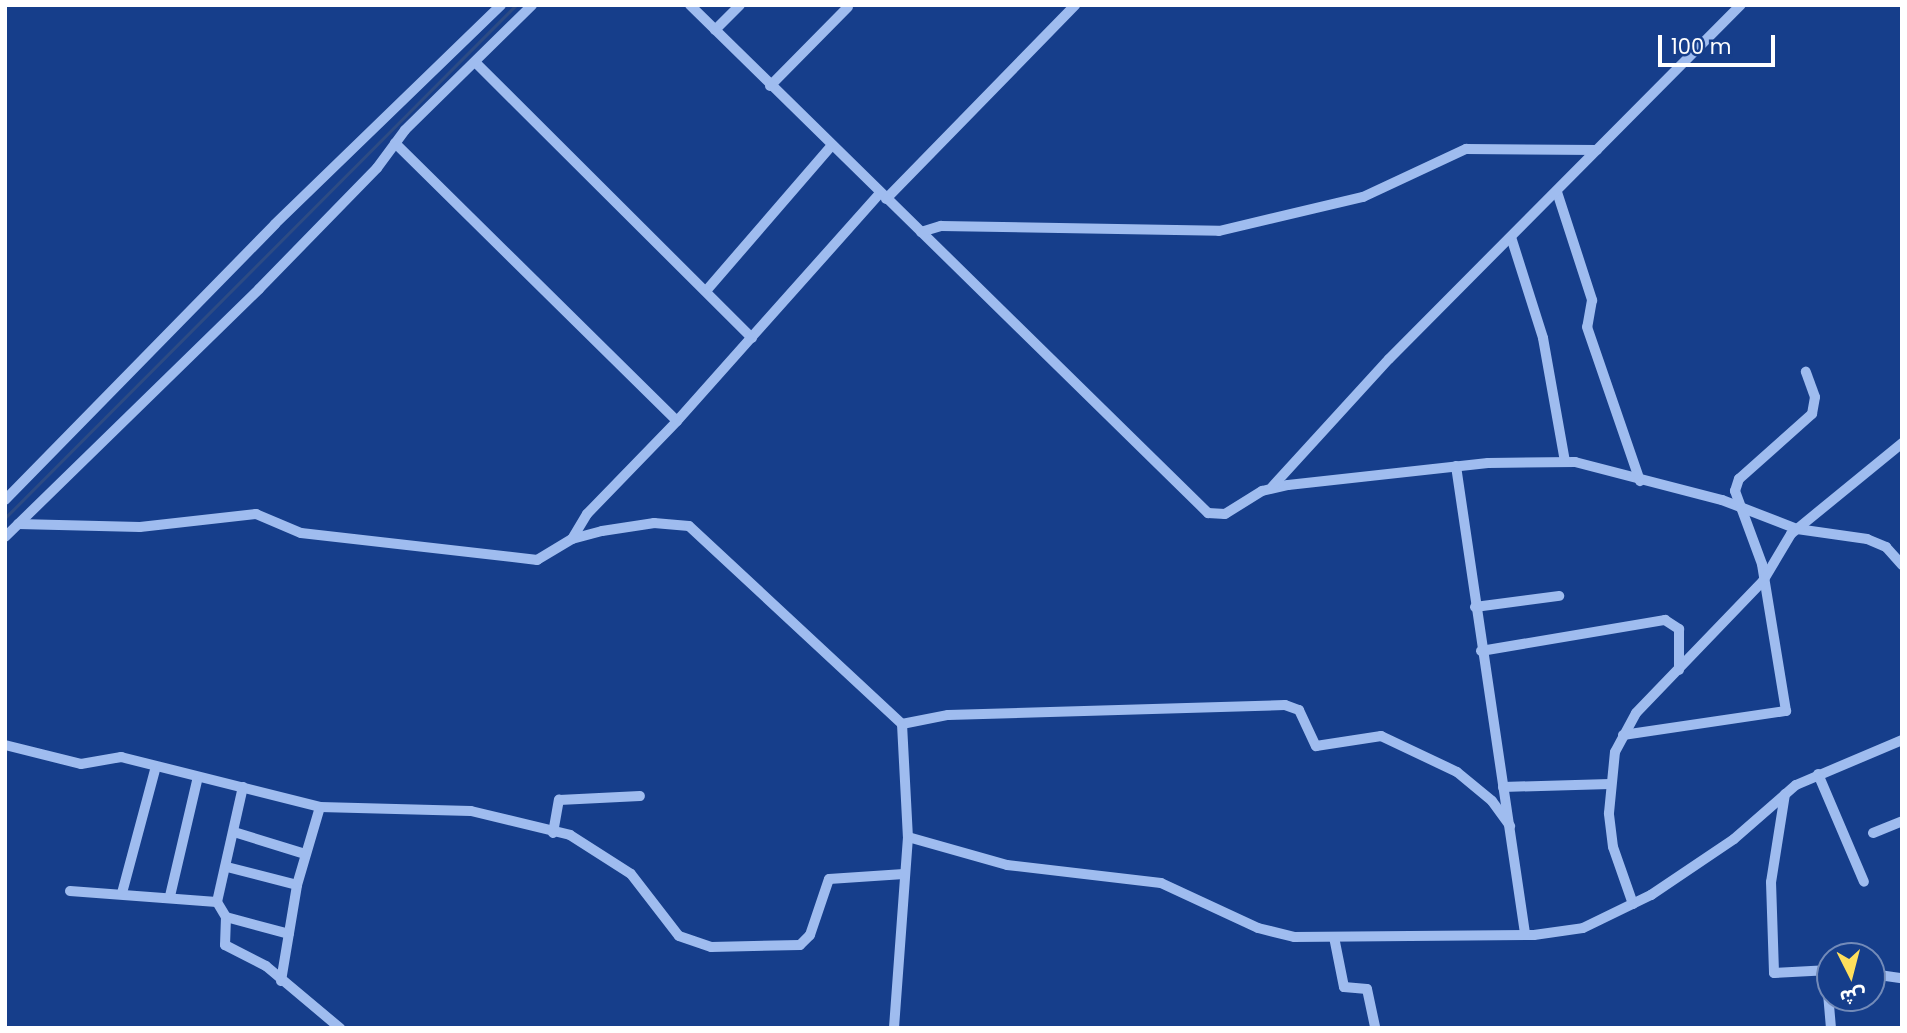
<!DOCTYPE html>
<meta charset="utf-8">
<style>
body{margin:0}
#map{position:relative;width:1907px;height:1033px;overflow:hidden;background:#163e8b;font-family:Poppins,"Noto Sans Arabic",sans-serif}
div>[style]{position:absolute}
[style*='--x']{left:calc(var(--x)*1px);top:calc(var(--y)*1px);width:calc(var(--w)*1px);rotate:calc(var(--a)*1deg)}
.stream>*{height:2.5px;margin:-1.25px;padding:0 1.25px;transform-origin:1.25px;border-radius:1.25px;background:#2d4b84}
.minor>*{height:10px;margin:-5px;padding:0 5px;transform-origin:5px;border-radius:5px;background:#9fbcef}
span{translate:-50% -50%;white-space:nowrap;text-align:center;line-height:1.15;-webkit-text-stroke:5px #163e8b;paint-order:stroke}
.frame{position:absolute;inset:0;border:7px solid #fff;pointer-events:none}
.north{position:absolute;left:1816px;top:942px;width:70px;height:70px;box-sizing:border-box;background:#163e8b;border:2px solid #738bb9;border-radius:50%;rotate:174deg;font-size:19px;font-weight:700;line-height:28px;text-align:center;color:#fff}
.north::after{content:'';display:block;margin:auto;width:24px;height:32px;background:#ffdf5c;clip-path:polygon(50% 0,100% 100%,50% 72%,0 100%)}
.scale{position:absolute;left:1658px;top:35px;width:117px;height:32px;box-sizing:border-box;border:4px solid #fff;border-top:0;padding-left:9px;font-size:21px;line-height:24px;white-space:nowrap;color:#fff;-webkit-text-stroke:5px #163e8b;paint-order:stroke}
</style>
<div id="map">
<div class="stream">
<i style="--x:5;--y:518;--w:724;--a:-45.11"></i>
</div>
<div class="minor">
<i style="--x:690;--y:5;--w:726;--a:44.44"></i>
<i style="--x:1208;--y:513;--w:17;--a:3"></i>
<i style="--x:1225;--y:514;--w:44;--a:-31.9"></i>
<i style="--x:1262;--y:491;--w:27;--a:-13"></i>
<i style="--x:1288;--y:485;--w:201;--a:-6.3"></i>
<i style="--x:1488;--y:463;--w:87;--a:-0.7"></i>
<i style="--x:1575;--y:462;--w:152;--a:14.5"></i>
<i style="--x:1722;--y:500;--w:80;--a:21.1"></i>
<i style="--x:1797;--y:529;--w:71;--a:8.1"></i>
<i style="--x:1867;--y:539;--w:21;--a:23"></i>
<i style="--x:1886;--y:547;--w:24;--a:48"></i>
<i style="--x:715;--y:30;--w:35;--a:-45"></i>
<i style="--x:475;--y:62;--w:391;--a:44.9"></i>
<i style="--x:770;--y:86;--w:111;--a:-45.4"></i>
<i style="--x:395;--y:143;--w:396;--a:44.6"></i>
<i style="--x:1557;--y:192;--w:114;--a:72"></i>
<i style="--x:1592;--y:300;--w:27;--a:100"></i>
<i style="--x:1587;--y:327;--w:163;--a:71"></i>
<i style="--x:886;--y:199;--w:271;--a:-45.7"></i>
<i style="--x:921;--y:232;--w:21;--a:-17"></i>
<i style="--x:941;--y:226;--w:278;--a:1"></i>
<i style="--x:1219;--y:231;--w:148;--a:-13.3"></i>
<i style="--x:1363;--y:197;--w:114;--a:-25"></i>
<i style="--x:1466;--y:149;--w:131;--a:0.4"></i>
<i style="--x:1511;--y:237;--w:106;--a:72.4"></i>
<i style="--x:1543;--y:338;--w:126;--a:79.9"></i>
<i style="--x:706;--y:291;--w:191;--a:-49.2"></i>
<i style="--x:1456;--y:466;--w:474;--a:81.6"></i>
<i style="--x:1272;--y:487;--w:173;--a:-47.6"></i>
<i style="--x:1389;--y:359;--w:499;--a:-45.2"></i>
<i style="--x:5;--y:500;--w:386;--a:-45.6"></i>
<i style="--x:275;--y:224;--w:315;--a:-44.1"></i>
<i style="--x:18;--y:524;--w:122;--a:1.4"></i>
<i style="--x:140;--y:527;--w:117;--a:-6.4"></i>
<i style="--x:256;--y:514;--w:49;--a:22.9"></i>
<i style="--x:301;--y:533;--w:238;--a:6.5"></i>
<i style="--x:537;--y:560;--w:41;--a:-31"></i>
<i style="--x:572;--y:539;--w:31;--a:-15"></i>
<i style="--x:602;--y:531;--w:53;--a:-8.7"></i>
<i style="--x:654;--y:523;--w:35;--a:5"></i>
<i style="--x:689;--y:526;--w:291;--a:42.9"></i>
<i style="--x:902;--y:724;--w:113;--a:87"></i>
<i style="--x:908;--y:837;--w:192;--a:94.2"></i>
<i style="--x:5;--y:537;--w:355;--a:-44.3"></i>
<i style="--x:259;--y:289;--w:169;--a:-45.7"></i>
<i style="--x:377;--y:168;--w:47;--a:-53.6"></i>
<i style="--x:405;--y:130;--w:178;--a:-44.5"></i>
<i style="--x:572;--y:539;--w:29;--a:-59"></i>
<i style="--x:587;--y:514;--w:129;--a:-45.9"></i>
<i style="--x:677;--y:421;--w:304;--a:-48.3"></i>
<i style="--x:1475;--y:607;--w:85;--a:-7.5"></i>
<i style="--x:1481;--y:651;--w:187;--a:-9.6"></i>
<i style="--x:1665;--y:620;--w:17;--a:33"></i>
<i style="--x:1679;--y:629;--w:41;--a:90"></i>
<i style="--x:902;--y:724;--w:47;--a:-11.1"></i>
<i style="--x:948;--y:715;--w:337;--a:-1.7"></i>
<i style="--x:1285;--y:705;--w:15;--a:20"></i>
<i style="--x:1299;--y:710;--w:40;--a:65"></i>
<i style="--x:1316;--y:746;--w:66;--a:-8.7"></i>
<i style="--x:1381;--y:736;--w:84;--a:25.3"></i>
<i style="--x:1457;--y:772;--w:45;--a:39.6"></i>
<i style="--x:1492;--y:801;--w:31;--a:54"></i>
<i style="--x:1623;--y:735;--w:165;--a:-8.4"></i>
<i style="--x:1786;--y:711;--w:149;--a:-99.3"></i>
<i style="--x:1762;--y:564;--w:78;--a:-110.3"></i>
<i style="--x:1735;--y:491;--w:13;--a:-72"></i>
<i style="--x:1739;--y:479;--w:98;--a:-41.7"></i>
<i style="--x:1812;--y:414;--w:17;--a:-80"></i>
<i style="--x:1815;--y:397;--w:27;--a:-110"></i>
<i style="--x:5;--y:745;--w:78;--a:14"></i>
<i style="--x:81;--y:764;--w:41;--a:-9.9"></i>
<i style="--x:121;--y:757;--w:205;--a:14.1"></i>
<i style="--x:320;--y:807;--w:151;--a:1.5"></i>
<i style="--x:471;--y:811;--w:102;--a:13.6"></i>
<i style="--x:570;--y:835;--w:72;--a:32.6"></i>
<i style="--x:631;--y:874;--w:78;--a:52.3"></i>
<i style="--x:679;--y:936;--w:34;--a:19"></i>
<i style="--x:711;--y:947;--w:89;--a:-1.3"></i>
<i style="--x:800;--y:945;--w:14;--a:-45"></i>
<i style="--x:810;--y:935;--w:59;--a:-71.3"></i>
<i style="--x:829;--y:879;--w:75;--a:-3.8"></i>
<i style="--x:1818;--y:774;--w:117;--a:66.9"></i>
<i style="--x:1503;--y:787;--w:107;--a:-1.6"></i>
<i style="--x:1785;--y:794;--w:89;--a:99"></i>
<i style="--x:1771;--y:882;--w:91;--a:88.1"></i>
<i style="--x:1774;--y:973;--w:56;--a:-3.1"></i>
<i style="--x:234;--y:832;--w:74;--a:17.2"></i>
<i style="--x:553;--y:833;--w:34;--a:-80"></i>
<i style="--x:559;--y:800;--w:81;--a:-2.8"></i>
<i style="--x:1873;--y:833;--w:31;--a:-22"></i>
<i style="--x:908;--y:837;--w:103;--a:15.8"></i>
<i style="--x:1007;--y:865;--w:155;--a:6.7"></i>
<i style="--x:1161;--y:883;--w:107;--a:24.9"></i>
<i style="--x:1258;--y:928;--w:37;--a:14"></i>
<i style="--x:1294;--y:937;--w:240;--a:-0.5"></i>
<i style="--x:1534;--y:935;--w:49;--a:-8.1"></i>
<i style="--x:1583;--y:928;--w:76;--a:-25.9"></i>
<i style="--x:1651;--y:895;--w:100;--a:-34"></i>
<i style="--x:1734;--y:839;--w:82;--a:-41.1"></i>
<i style="--x:1796;--y:785;--w:115;--a:-23"></i>
<i style="--x:227;--y:867;--w:72;--a:14.4"></i>
<i style="--x:70;--y:891;--w:147;--a:4.3"></i>
<i style="--x:217;--y:902;--w:17;--a:59"></i>
<i style="--x:226;--y:917;--w:28;--a:92"></i>
<i style="--x:225;--y:945;--w:46;--a:27.1"></i>
<i style="--x:266;--y:966;--w:97;--a:40"></i>
<i style="--x:122;--y:893;--w:131;--a:-75"></i>
<i style="--x:170;--y:896;--w:122;--a:-76.8"></i>
<i style="--x:217;--y:902;--w:118;--a:-77.3"></i>
<i style="--x:1633;--y:904;--w:60;--a:-109.3"></i>
<i style="--x:1613;--y:847;--w:34;--a:-97"></i>
<i style="--x:1609;--y:813;--w:61;--a:-84.4"></i>
<i style="--x:1615;--y:752;--w:44;--a:-61.7"></i>
<i style="--x:1636;--y:713;--w:183;--a:-46.1"></i>
<i style="--x:1763;--y:581;--w:55;--a:-59.2"></i>
<i style="--x:1791;--y:534;--w:144;--a:-39.3"></i>
<i style="--x:226;--y:917;--w:65;--a:15.1"></i>
<i style="--x:1334;--y:937;--w:51;--a:78.7"></i>
<i style="--x:1344;--y:987;--w:23;--a:5"></i>
<i style="--x:1367;--y:989;--w:40;--a:78"></i>
<i style="--x:1826;--y:970;--w:58;--a:85.1"></i>
<i style="--x:1872;--y:974;--w:30;--a:8"></i>
<i style="--x:281;--y:981;--w:97;--a:-80.5"></i>
<i style="--x:297;--y:885;--w:81;--a:-73.6"></i>
</div>
<div class="frame"></div>
<div class="north">ش</div>
<div class="scale">100 m</div>
</div>
